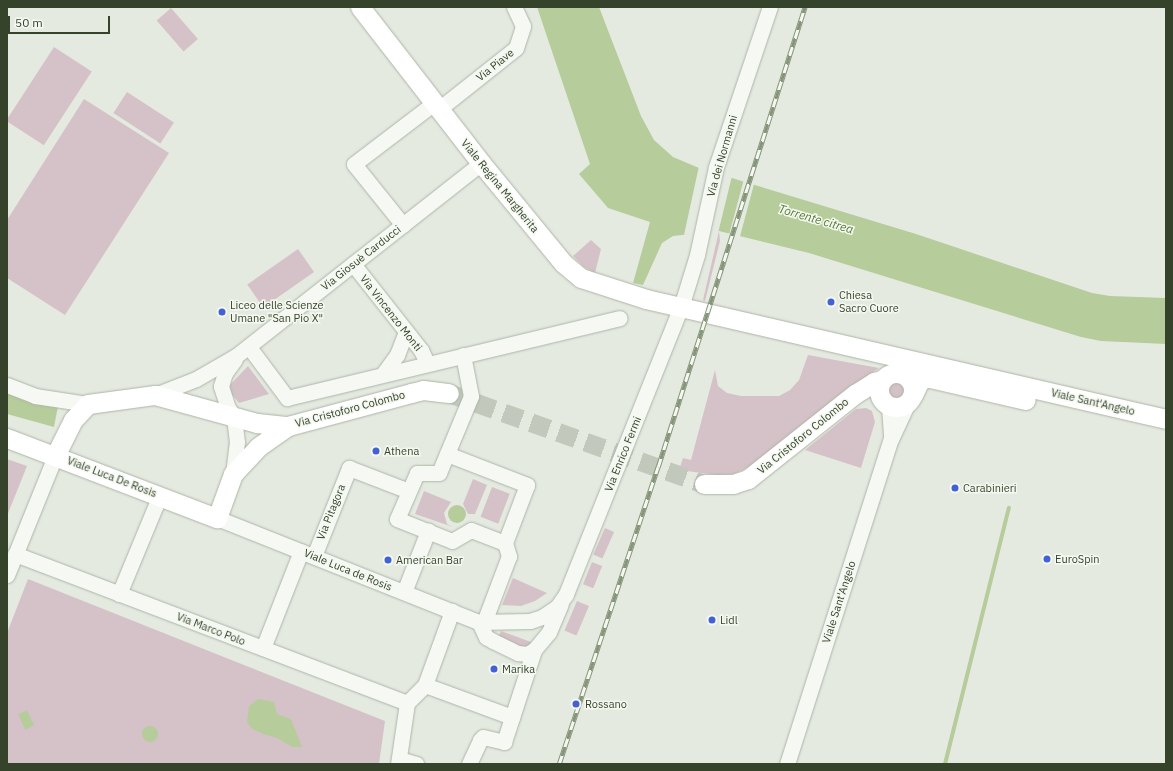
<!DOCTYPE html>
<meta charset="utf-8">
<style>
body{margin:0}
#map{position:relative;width:1173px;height:771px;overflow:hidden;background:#e5eae1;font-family:"IBM Plex Sans",sans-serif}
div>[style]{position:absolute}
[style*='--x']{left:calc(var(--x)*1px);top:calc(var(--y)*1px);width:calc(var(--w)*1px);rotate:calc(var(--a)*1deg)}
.green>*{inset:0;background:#d5c2c8;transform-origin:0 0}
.round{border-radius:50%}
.water>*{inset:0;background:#b6cc9b;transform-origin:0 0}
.pier>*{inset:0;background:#e5eae1;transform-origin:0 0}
.stream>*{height:4px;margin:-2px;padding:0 2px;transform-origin:2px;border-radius:2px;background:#b6cc9b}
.major-tunnel>*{height:19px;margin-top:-9.5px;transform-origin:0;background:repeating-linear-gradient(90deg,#c2c9bc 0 19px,transparent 0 29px)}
.roads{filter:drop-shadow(0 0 1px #acb5a6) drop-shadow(0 0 1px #acb5a6)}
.minor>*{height:15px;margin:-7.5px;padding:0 7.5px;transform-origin:7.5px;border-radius:7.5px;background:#f6f8f4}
.major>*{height:19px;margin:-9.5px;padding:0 9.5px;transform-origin:9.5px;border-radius:9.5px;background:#fff}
.major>.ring{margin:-9.5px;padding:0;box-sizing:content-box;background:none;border:19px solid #fff;border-radius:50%}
.rail>*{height:4.5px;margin-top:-2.25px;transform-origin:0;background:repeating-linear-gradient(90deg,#f4f8f1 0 9px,#86957a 0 18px);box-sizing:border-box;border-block:1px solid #86957a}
.dots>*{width:11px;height:11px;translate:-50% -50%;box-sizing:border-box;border:2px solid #f4f8f1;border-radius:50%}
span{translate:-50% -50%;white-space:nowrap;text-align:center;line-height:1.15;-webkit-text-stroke:3px #f4f8f1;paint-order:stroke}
.street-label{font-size:11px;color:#344329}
.poi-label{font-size:11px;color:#344329}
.left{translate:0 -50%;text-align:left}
.water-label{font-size:12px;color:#557931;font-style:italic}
.frame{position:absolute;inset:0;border:8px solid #344329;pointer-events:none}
.scale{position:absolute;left:8px;top:16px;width:102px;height:18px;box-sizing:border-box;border:2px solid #344329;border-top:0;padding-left:5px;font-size:12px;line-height:14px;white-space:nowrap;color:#344329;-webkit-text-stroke:3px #f4f8f1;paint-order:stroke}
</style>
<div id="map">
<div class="green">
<i style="left:171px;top:8px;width:41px;height:19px;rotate:49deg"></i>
<i style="left:54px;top:47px;width:45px;height:88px;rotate:33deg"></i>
<i style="left:127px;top:92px;width:56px;height:25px;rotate:33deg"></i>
<i style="clip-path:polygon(84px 99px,169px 153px,65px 315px,7px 278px,7px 220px)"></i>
<i style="clip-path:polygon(719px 231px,720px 241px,705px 301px,703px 300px)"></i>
<i style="clip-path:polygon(591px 240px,601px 249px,595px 273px,584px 267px,573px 256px)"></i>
<i style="left:298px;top:249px;width:28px;height:62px;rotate:55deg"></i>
<i style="clip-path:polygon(808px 355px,879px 368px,852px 386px,751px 466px,734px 474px,717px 475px,679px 470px,683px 458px,691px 460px,715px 370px,718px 386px,727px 393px,741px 396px,779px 396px,790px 390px,799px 380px)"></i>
<i style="clip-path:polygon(248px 366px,269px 394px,239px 403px,231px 393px,230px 385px)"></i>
<i class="round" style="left:887px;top:381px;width:18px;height:18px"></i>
<i style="clip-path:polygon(866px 408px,872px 411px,875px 422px,861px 468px,805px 450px,856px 409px)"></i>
<i style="clip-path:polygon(7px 459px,27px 466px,7px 516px)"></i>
<i style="clip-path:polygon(473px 479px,487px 485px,475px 514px,468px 514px,463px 504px)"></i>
<i style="left:492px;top:487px;width:19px;height:32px;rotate:21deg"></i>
<i style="clip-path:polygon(424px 491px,451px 502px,444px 513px,447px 524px,453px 527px,415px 514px)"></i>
<i style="left:605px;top:528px;width:10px;height:29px;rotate:24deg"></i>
<i style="left:592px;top:562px;width:11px;height:24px;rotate:22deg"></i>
<i style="clip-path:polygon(513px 578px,547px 593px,535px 601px,521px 606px,502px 605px)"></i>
<i style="clip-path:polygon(28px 579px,385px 721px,379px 764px,7px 764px,7px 633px)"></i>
<i style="left:577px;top:601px;width:13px;height:32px;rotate:23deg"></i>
<i style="clip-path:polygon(501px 631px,531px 642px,529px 646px,525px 649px,498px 637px)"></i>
</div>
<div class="water">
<i style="clip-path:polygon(537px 7px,599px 7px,641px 116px,654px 140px,673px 157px,699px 168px,916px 234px,1092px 293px,1110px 296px,1166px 298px,1166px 344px,1101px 341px,1081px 337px,809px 253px,719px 231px,673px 236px,662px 243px,643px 285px,633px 283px,650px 222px,608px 208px,579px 174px,590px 164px)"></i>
<i style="clip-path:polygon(7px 393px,58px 406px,54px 427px,7px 414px)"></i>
<i class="round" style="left:448px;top:505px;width:18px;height:18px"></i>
<i style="clip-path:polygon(258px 699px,274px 702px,277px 714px,291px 719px,302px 747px,292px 747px,277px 738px,263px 734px,251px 728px,247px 722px,249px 706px)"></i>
<i style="left:27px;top:710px;width:17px;height:10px;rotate:65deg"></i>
<i class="round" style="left:142px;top:726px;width:16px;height:16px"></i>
</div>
<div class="pier">
<i style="clip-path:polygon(699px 166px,732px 176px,718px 233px,684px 235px)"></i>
<i style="left:744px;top:179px;width:11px;height:59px;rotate:15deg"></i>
</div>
<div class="stream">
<i style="--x:945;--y:764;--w:264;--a:-76"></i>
</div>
<div class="major-tunnel">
<i style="--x:449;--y:393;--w:271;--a:19.6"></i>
</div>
<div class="roads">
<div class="minor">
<i style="--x:439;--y:109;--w:98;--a:-38.4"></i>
<i style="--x:516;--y:48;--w:23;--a:-72"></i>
<i style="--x:523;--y:26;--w:21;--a:-115"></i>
<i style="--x:403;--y:225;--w:78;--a:-128.8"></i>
<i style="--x:354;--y:164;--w:101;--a:-37.3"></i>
<i style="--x:353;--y:264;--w:110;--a:51.7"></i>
<i style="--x:421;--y:350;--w:14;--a:65"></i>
<i style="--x:249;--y:347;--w:64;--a:53.3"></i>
<i style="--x:287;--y:398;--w:342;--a:-13.5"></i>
<i style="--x:463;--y:355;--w:42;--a:79"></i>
<i style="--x:471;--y:396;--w:83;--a:112.6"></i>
<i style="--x:439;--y:473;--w:22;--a:180"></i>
<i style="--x:417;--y:473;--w:50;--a:113.5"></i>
<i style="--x:397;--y:519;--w:59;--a:21.8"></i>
<i style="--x:452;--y:541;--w:22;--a:-30"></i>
<i style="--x:471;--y:530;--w:36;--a:21"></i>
<i style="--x:505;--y:543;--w:14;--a:73"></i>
<i style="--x:509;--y:556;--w:71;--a:110.7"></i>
<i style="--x:383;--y:374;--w:24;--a:-54"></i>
<i style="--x:397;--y:355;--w:25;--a:-69"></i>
<i style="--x:7;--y:385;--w:30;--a:21"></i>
<i style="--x:35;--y:396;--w:54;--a:8.6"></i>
<i style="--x:155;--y:395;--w:44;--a:-21.3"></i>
<i style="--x:196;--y:379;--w:46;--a:-29.9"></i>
<i style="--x:236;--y:356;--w:312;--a:-38.2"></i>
<i style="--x:889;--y:406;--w:32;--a:86"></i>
<i style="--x:447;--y:454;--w:86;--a:21.2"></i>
<i style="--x:527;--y:485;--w:62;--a:110.8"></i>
<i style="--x:233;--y:474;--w:32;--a:-83"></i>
<i style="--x:237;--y:442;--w:26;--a:-97"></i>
<i style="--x:234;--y:416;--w:10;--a:-127"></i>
<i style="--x:228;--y:408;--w:23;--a:-108"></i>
<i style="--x:221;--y:386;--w:14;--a:-73"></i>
<i style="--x:225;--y:373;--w:17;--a:-54"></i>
<i style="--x:217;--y:518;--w:282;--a:21.7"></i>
<i style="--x:479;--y:622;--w:51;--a:-1.1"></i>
<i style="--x:530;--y:621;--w:13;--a:-18"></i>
<i style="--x:542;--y:617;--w:18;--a:-34"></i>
<i style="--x:557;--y:607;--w:16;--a:-55"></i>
<i style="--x:566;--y:594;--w:309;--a:-68.2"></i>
<i style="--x:681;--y:307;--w:54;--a:-72.9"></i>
<i style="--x:697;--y:255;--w:90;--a:-77.8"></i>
<i style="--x:716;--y:167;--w:169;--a:-71.4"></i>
<i style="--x:15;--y:554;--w:419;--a:20.8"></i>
<i style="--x:314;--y:556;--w:95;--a:-68.3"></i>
<i style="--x:349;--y:468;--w:64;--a:21"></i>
<i style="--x:7;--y:575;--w:128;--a:-68"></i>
<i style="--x:404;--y:592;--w:66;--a:-68.5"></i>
<i style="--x:119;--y:594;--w:107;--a:-67.5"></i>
<i style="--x:479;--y:622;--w:17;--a:65"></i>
<i style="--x:486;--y:637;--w:8;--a:30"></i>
<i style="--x:493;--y:641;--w:28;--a:26"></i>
<i style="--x:518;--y:653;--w:9;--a:6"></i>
<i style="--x:527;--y:654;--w:8;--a:-30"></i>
<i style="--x:263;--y:648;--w:104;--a:-68.6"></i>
<i style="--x:425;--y:685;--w:93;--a:20.2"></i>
<i style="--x:399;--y:759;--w:18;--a:16"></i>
<i style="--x:398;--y:764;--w:62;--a:-81.6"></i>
<i style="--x:407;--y:703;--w:25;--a:-45"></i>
<i style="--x:425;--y:685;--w:79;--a:-70"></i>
<i style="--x:469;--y:764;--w:26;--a:-65"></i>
<i style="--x:480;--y:740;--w:4;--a:-45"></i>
<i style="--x:483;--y:737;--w:22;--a:13"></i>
<i style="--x:504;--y:742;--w:97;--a:-71.9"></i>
<i style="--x:534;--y:650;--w:23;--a:-50"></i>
<i style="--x:549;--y:632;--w:30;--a:-67"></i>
<i style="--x:787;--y:764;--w:341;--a:-72.3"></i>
<i style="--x:891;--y:439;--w:40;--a:-65"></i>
</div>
<div class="major">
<i style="--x:360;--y:7;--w:197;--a:52.2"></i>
<i style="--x:481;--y:163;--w:129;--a:50.6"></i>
<i style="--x:563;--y:263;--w:23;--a:40"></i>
<i style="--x:581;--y:278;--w:68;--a:17.9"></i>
<i style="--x:646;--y:299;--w:534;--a:12.99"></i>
<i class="ring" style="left:879px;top:373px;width:15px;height:15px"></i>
<i style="--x:903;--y:374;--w:12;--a:-20"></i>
<i style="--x:914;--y:370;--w:19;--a:3"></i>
<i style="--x:913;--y:395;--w:14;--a:-65"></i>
<i style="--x:919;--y:382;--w:6;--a:-39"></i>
<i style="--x:924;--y:378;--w:6;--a:0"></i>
<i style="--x:930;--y:378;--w:98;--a:12.9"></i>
<i style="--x:7;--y:438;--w:225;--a:20.9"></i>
<i style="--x:217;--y:518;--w:47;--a:-70"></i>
<i style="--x:233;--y:474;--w:37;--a:-47"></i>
<i style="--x:258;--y:447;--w:37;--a:-35"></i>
<i style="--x:55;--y:456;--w:40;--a:-63.4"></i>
<i style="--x:73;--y:420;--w:22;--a:-47"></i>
<i style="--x:88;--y:404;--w:68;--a:-7.7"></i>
<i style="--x:155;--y:395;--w:106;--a:15.4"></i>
<i style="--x:257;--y:423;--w:31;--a:6"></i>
<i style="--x:288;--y:426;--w:127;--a:-15"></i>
<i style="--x:411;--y:393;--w:12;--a:-14"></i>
<i style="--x:423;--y:390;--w:26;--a:7"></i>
<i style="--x:704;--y:484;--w:29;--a:0"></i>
<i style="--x:733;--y:484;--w:16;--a:-18"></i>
<i style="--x:748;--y:479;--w:137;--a:-38.5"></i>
<i style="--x:855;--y:394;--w:22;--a:-32"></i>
<i style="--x:874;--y:382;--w:8;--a:-14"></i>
</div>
</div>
<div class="rail">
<i style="--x:559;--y:764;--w:313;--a:-71.6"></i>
<i style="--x:658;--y:467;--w:483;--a:-72.3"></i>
</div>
<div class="dots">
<i style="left:831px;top:302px;background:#4261d4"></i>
<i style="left:222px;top:312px;background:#4261d4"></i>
<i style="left:376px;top:451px;background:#4261d4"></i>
<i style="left:955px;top:488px;background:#4261d4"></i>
<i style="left:1047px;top:559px;background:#4261d4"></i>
<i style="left:388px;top:560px;background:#4261d4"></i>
<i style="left:712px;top:620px;background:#4261d4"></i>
<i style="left:494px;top:669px;background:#4261d4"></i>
<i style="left:576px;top:704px;background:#4261d4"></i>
</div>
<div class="street-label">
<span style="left:495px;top:65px;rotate:-39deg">Via Piave</span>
<span style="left:722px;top:156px;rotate:-74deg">Via dei Normanni</span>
<span style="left:500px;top:186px;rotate:51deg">Viale Regina Margherita</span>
<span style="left:361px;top:258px;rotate:-38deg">Via Giosuè Carducci</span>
<span style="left:391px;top:313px;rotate:52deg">Via Vincenzo Monti</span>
<span style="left:1093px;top:402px;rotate:13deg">Viale Sant'Angelo</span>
<span style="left:350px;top:409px;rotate:-15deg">Via Cristoforo Colombo</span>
<span style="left:803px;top:436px;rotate:-39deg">Via Cristoforo Colombo</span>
<span style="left:623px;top:454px;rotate:-68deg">Via Enrico Fermi</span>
<span style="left:112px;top:477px;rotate:21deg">Viale Luca De Rosis</span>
<span style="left:331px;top:512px;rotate:-68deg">Via Pitagora</span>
<span style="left:348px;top:570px;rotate:22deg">Viale Luca de Rosis</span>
<span style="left:839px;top:602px;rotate:-72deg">Viale Sant'Angelo</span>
<span style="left:211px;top:629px;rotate:21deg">Via Marco Polo</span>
</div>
<div class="poi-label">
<span class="left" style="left:839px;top:302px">Chiesa<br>Sacro Cuore</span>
<span class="left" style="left:230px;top:312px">Liceo delle Scienze<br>Umane "San Pio X"</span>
<span class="left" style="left:384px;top:451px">Athena</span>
<span class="left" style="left:963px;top:488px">Carabinieri</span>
<span class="left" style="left:1055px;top:559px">EuroSpin</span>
<span class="left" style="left:396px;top:560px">American Bar</span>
<span class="left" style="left:720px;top:620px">Lidl</span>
<span class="left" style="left:502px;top:669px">Marika</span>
<span class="left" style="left:585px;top:704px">Rossano</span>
</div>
<div class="water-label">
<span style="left:816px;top:219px;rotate:16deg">Torrente citrea</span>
</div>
<div class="frame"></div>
<div class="scale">50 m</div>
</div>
